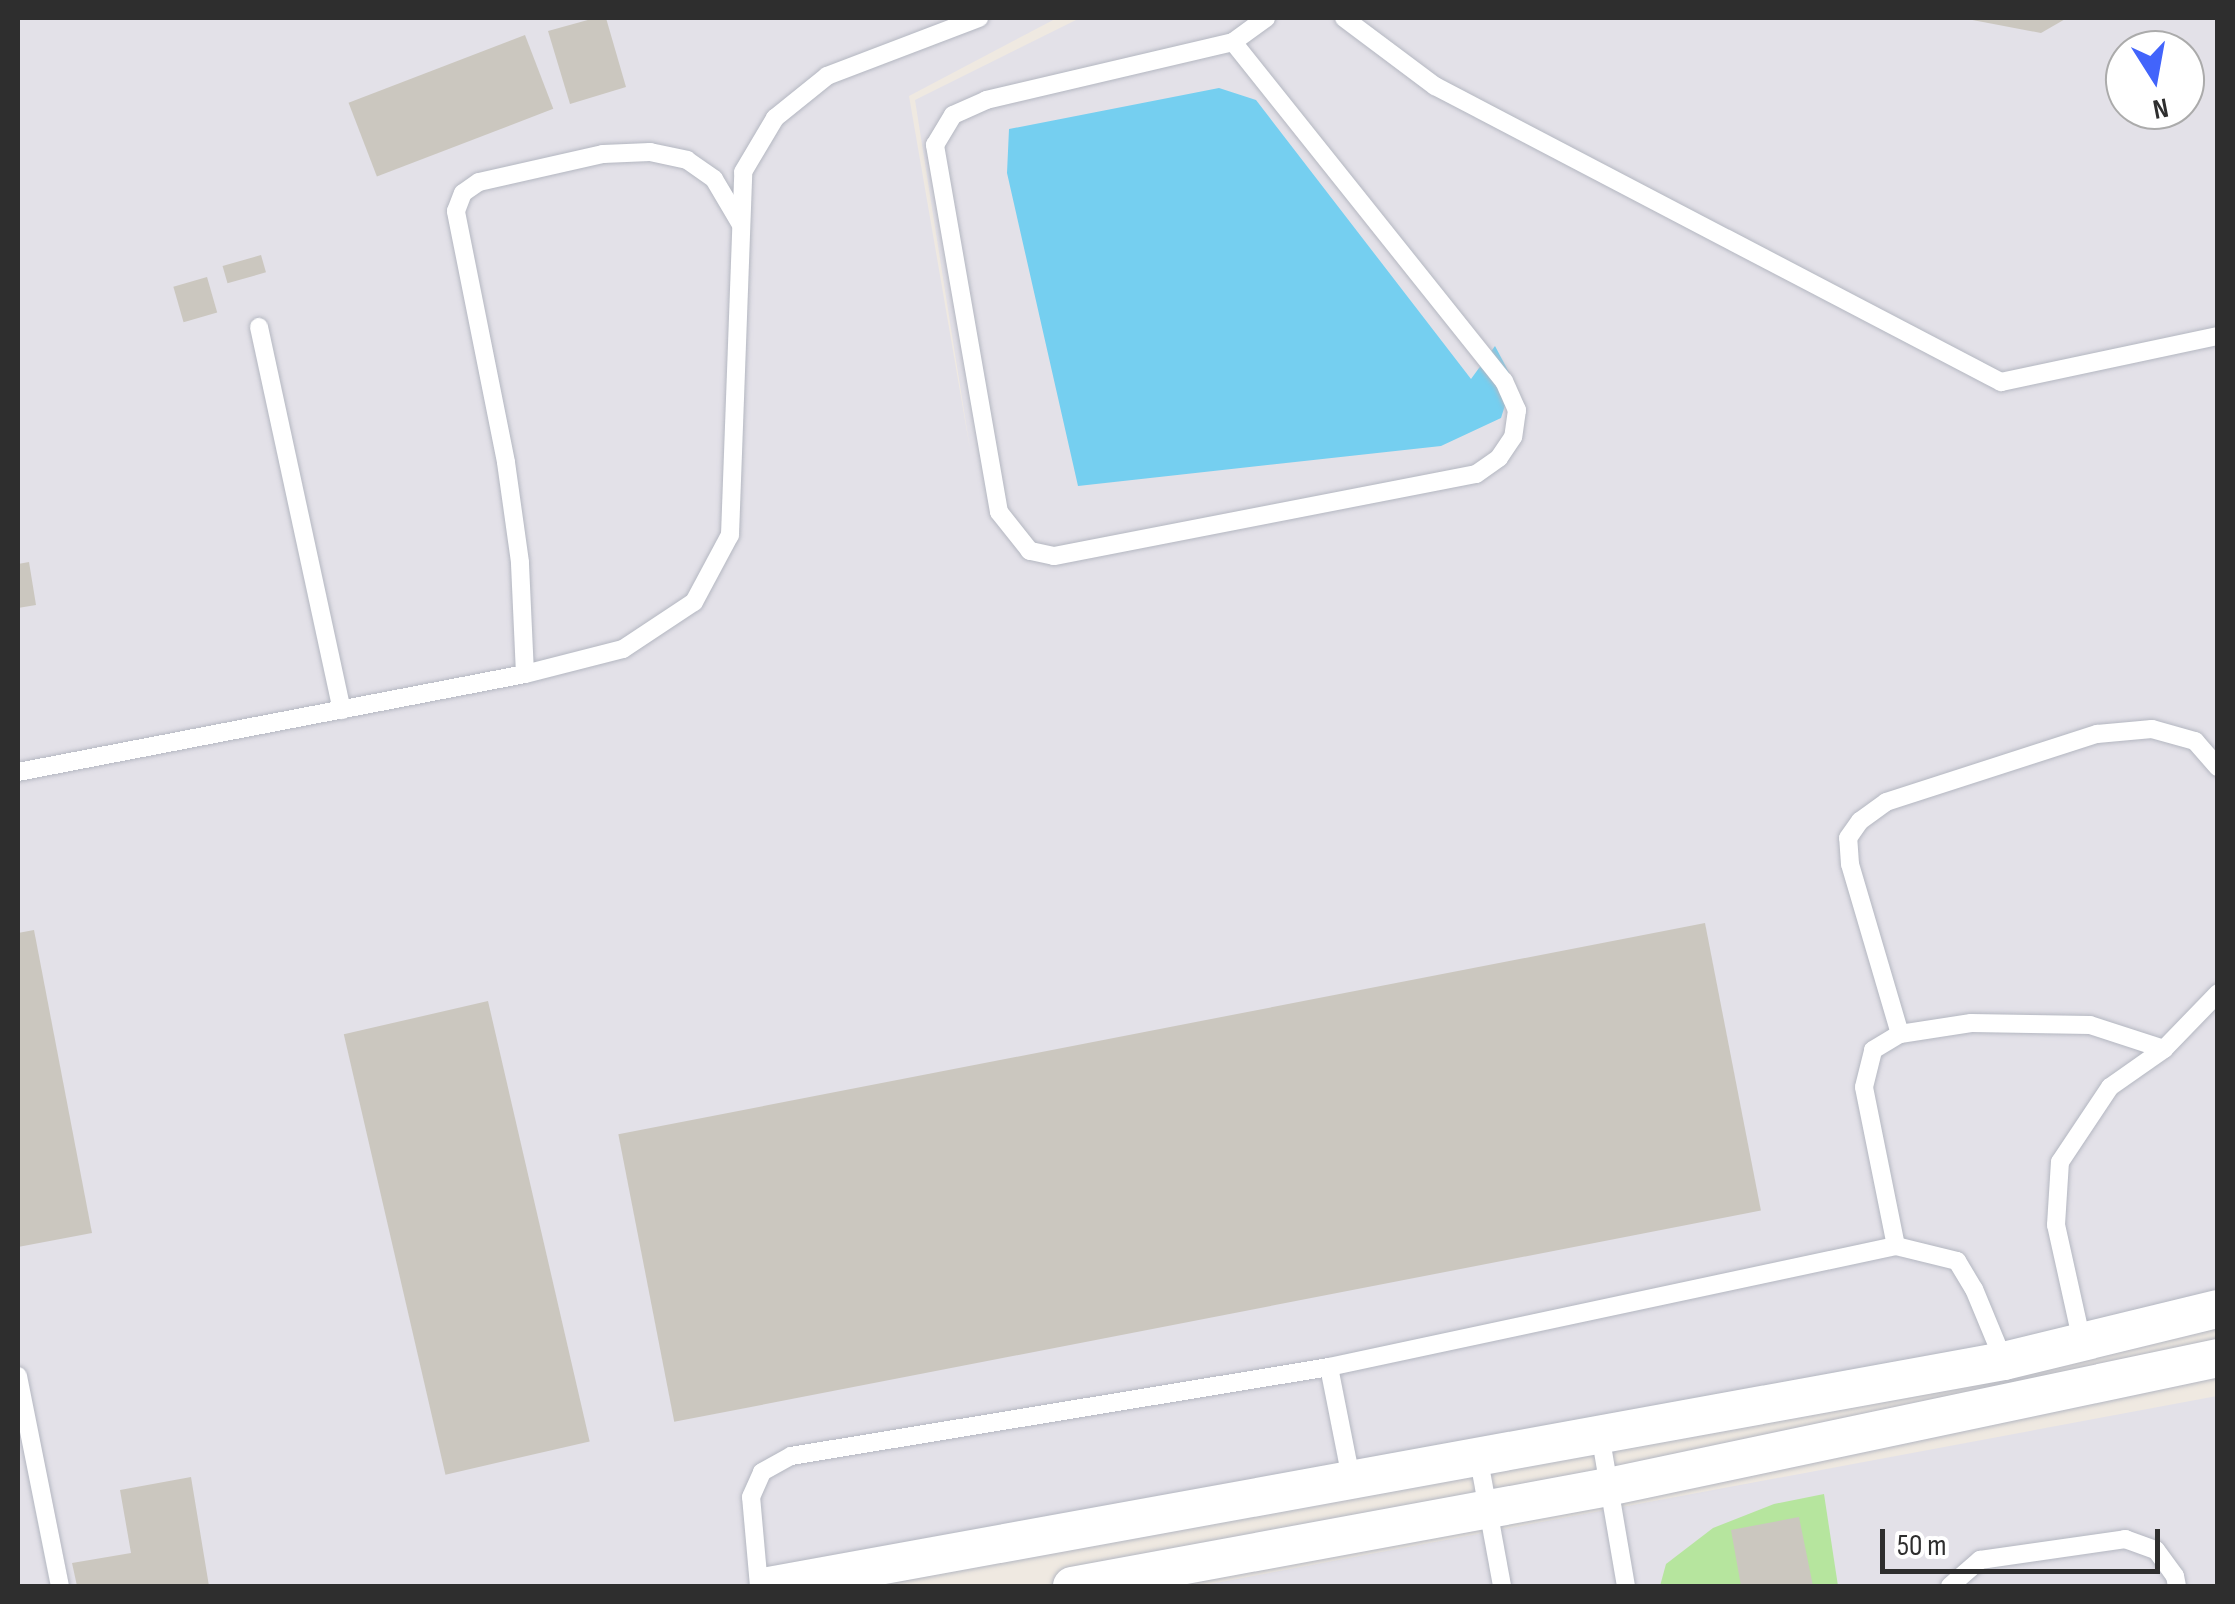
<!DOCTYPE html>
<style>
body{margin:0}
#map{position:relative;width:2235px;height:1604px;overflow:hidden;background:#efe9e1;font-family:"Sofia Sans Condensed",sans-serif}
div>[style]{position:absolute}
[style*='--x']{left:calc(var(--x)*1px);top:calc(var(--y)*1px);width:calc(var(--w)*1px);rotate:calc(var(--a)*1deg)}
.industrial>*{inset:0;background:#e3e1e8}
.green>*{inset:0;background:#b6e59e}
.water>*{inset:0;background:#75cff0}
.building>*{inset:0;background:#cbc7bf;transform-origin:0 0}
.roads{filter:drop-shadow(0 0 2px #b4b7c1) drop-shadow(0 0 2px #b4b7c1)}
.lane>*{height:18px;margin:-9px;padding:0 9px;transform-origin:9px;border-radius:9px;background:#fff}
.street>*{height:38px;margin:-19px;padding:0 19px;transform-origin:19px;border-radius:19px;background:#fff}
span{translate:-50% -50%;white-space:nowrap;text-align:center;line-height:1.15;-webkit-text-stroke:8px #fff;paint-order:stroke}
.frame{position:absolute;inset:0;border:20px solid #2e2e2e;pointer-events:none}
.north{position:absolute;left:2105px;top:30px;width:100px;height:100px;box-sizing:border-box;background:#fff;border:2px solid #ababab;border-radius:50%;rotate:169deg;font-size:28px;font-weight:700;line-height:40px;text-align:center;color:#2e2e2e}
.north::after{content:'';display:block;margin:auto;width:35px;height:45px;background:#4264fb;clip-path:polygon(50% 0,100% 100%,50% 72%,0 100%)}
.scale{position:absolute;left:1880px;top:1529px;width:280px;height:45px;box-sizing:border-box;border:5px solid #2e2e2e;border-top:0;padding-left:12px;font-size:30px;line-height:35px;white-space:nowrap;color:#2e2e2e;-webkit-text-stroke:8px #fff;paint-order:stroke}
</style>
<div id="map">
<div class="industrial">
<i style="clip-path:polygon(evenodd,18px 18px,1057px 18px,909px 96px,970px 449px,915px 100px,1080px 18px,2217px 18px,2217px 1309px,1351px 1478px,743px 1586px,18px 1586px,18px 18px,2125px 50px,2185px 50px,2185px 110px,2125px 110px,2125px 50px)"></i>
<i style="clip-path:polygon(2217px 1396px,2217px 1586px,1199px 1586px)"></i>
</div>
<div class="green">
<i style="clip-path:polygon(1824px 1494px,1838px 1586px,1660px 1586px,1666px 1564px,1713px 1528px,1774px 1504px)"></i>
</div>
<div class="water">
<i style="clip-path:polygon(1219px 88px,1256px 100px,1471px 379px,1495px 346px,1513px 380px,1501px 418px,1441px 446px,1078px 486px,1007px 173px,1009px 129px)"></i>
</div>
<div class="building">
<i style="clip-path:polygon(595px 18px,606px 18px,626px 87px,570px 104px,548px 31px)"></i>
<i style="clip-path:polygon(1962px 18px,2067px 18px,2041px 33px)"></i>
<i style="left:525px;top:35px;width:79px;height:189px;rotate:69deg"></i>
<i style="left:261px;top:255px;width:18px;height:40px;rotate:74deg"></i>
<i style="left:207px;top:277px;width:37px;height:35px;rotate:74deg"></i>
<i style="clip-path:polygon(29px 562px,36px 605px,18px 608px,18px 564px)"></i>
<i style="left:1705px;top:923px;width:293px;height:1107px;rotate:79deg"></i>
<i style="clip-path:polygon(34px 930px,92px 1233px,18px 1247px,18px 933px)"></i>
<i style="left:488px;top:1001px;width:452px;height:148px;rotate:77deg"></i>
<i style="clip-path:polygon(191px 1477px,209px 1586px,77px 1586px,72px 1563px,131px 1553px,120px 1490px)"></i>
<i style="clip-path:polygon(1799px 1517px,1813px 1586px,1741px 1586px,1731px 1530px)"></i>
</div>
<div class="roads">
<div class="lane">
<i style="--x:1344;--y:18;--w:114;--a:36.8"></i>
<i style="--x:1435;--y:86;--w:639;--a:27.61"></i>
<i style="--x:2001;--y:382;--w:222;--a:-12"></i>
<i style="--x:1233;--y:42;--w:434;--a:51.4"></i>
<i style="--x:1504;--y:381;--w:32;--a:66"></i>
<i style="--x:1517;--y:410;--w:27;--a:98"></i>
<i style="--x:1513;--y:437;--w:25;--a:124"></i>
<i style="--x:1499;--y:458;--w:28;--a:145"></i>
<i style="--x:1476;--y:474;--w:430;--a:169"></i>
<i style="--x:1054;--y:556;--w:25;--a:-168"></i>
<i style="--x:1030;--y:551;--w:50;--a:-128.5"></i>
<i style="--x:999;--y:512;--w:373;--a:-99.9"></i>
<i style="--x:935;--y:145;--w:35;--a:-59"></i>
<i style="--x:953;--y:115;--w:36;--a:-24"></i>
<i style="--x:986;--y:100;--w:254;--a:-13.2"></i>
<i style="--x:1233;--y:42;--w:41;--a:-36"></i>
<i style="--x:259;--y:327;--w:392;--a:77.8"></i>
<i style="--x:525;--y:674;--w:112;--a:-92.6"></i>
<i style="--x:520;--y:562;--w:101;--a:-98"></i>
<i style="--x:506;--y:462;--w:256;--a:-101.3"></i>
<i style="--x:456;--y:211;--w:19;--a:-69"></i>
<i style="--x:463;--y:193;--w:19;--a:-35"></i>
<i style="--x:479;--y:182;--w:127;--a:-12.7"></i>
<i style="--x:603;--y:154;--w:47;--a:-2.4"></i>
<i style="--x:650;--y:152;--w:38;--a:12"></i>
<i style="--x:687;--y:160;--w:33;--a:35"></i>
<i style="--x:714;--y:179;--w:51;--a:59.4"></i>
<i style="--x:18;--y:772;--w:516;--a:-10.94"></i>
<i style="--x:525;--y:674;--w:101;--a:-14.3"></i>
<i style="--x:623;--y:649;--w:85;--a:-33.5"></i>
<i style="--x:694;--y:602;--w:76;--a:-61.8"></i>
<i style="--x:730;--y:535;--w:363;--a:-87.9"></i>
<i style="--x:743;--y:172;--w:63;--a:-59.3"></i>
<i style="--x:775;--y:118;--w:67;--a:-38.9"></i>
<i style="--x:827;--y:76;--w:163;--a:-20.9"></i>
<i style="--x:1900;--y:1034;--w:177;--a:-106.4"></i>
<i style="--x:1850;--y:864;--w:26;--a:-94"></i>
<i style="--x:1848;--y:838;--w:21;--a:-55"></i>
<i style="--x:1860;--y:821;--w:32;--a:-36"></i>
<i style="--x:1886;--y:802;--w:222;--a:-17.9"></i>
<i style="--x:2097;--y:734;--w:55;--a:-5.2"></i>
<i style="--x:2152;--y:729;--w:45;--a:15.6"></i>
<i style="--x:2195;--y:741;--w:35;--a:49"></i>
<i style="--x:1896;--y:1246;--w:162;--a:-101.4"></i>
<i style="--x:1864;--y:1087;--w:38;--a:-76"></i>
<i style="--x:1873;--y:1050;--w:31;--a:-31"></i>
<i style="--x:1900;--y:1034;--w:72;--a:-8.8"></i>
<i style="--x:1971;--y:1023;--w:119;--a:1"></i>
<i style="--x:2090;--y:1025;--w:78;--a:18"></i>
<i style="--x:2082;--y:1342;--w:120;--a:-102.5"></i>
<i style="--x:2056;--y:1225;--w:63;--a:-86.4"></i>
<i style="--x:2060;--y:1162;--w:90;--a:-56.3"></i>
<i style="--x:2110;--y:1087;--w:66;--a:-35.1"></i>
<i style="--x:2164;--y:1049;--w:78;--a:-46"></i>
<i style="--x:1329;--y:1367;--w:113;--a:78.8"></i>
<i style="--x:18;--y:1376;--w:214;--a:78.7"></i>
<i style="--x:1600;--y:1434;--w:154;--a:80.3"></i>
<i style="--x:1478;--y:1455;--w:133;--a:79.6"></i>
<i style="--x:759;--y:1586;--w:89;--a:-95.1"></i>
<i style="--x:751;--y:1497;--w:27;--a:-66"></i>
<i style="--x:762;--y:1472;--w:33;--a:-29"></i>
<i style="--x:791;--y:1456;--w:545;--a:-9.39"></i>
<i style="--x:1329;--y:1367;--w:580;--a:-12.05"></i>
<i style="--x:1896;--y:1246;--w:63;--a:13.8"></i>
<i style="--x:1957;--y:1261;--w:33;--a:59"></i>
<i style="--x:1974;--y:1289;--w:81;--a:67.5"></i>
<i style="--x:1950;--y:1586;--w:40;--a:-41"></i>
<i style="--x:1980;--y:1560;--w:147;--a:-8.2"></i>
<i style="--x:2125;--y:1539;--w:33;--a:20"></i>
<i style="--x:2156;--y:1550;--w:32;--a:54"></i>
<i style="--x:2175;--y:1576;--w:10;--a:79"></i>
</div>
<div class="street">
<i style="--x:769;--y:1586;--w:1255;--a:-10.33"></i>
<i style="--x:2004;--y:1361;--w:220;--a:-13.7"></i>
<i style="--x:1072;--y:1586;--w:545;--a:-10.46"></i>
<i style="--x:1608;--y:1487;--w:623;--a:-11.94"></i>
</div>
</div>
<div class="frame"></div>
<div class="north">N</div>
<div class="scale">50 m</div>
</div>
